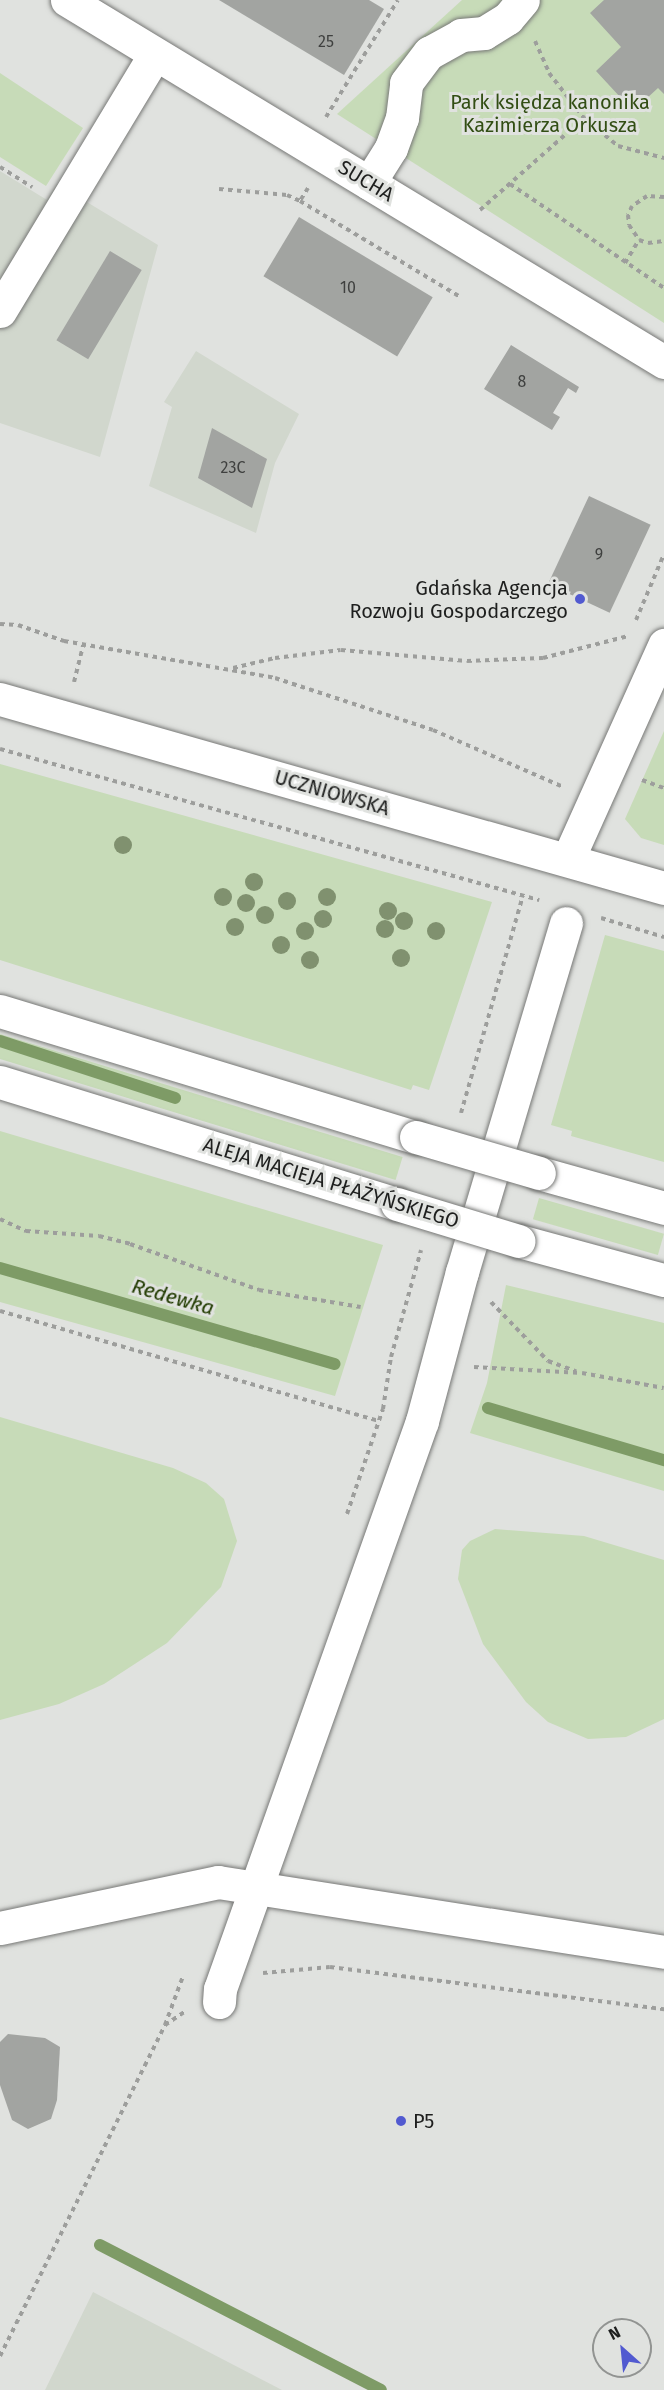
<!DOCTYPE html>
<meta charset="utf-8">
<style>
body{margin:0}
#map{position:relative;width:664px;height:2390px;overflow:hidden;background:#e0e2df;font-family:"Fira Sans",sans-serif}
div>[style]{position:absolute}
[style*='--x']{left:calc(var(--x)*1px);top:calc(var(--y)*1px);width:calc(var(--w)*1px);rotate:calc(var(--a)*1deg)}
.built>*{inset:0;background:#d1d7cd}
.green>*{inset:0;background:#c7dbb8;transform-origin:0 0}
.stream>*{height:12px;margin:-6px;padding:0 6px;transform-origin:6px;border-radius:6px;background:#7e9b66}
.building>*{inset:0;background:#a2a4a1;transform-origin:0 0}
.path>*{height:4px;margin-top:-2px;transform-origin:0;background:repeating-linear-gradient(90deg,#9d9e9c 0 4.5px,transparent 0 9px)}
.roads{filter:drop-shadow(0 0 2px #777876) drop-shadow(0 0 2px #777876)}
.minor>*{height:33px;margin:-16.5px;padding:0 16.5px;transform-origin:16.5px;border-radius:16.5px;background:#fff}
.major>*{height:33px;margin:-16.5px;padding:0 16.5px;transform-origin:16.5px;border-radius:16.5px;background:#fff}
.bridges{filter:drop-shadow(0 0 2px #777876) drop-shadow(0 0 2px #777876)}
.major-bridge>*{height:33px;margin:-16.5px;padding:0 16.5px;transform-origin:16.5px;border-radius:16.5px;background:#fff}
.trees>*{width:18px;height:18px;margin:-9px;border-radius:50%;background:#80916f}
.dots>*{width:16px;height:16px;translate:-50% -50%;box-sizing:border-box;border:3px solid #e0e2df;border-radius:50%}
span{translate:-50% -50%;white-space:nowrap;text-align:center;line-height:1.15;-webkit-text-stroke:6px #e0e2df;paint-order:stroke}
.number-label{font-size:16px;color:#3f403f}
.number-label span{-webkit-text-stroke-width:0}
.park-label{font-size:20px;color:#324e14}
.street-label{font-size:20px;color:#1e1f1e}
.poi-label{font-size:20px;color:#1e1f1e}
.right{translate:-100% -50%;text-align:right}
.left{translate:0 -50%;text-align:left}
.water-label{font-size:21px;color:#213b00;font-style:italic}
.north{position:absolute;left:592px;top:2318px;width:60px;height:60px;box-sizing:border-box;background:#e0e2df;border:2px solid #929492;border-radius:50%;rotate:333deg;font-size:16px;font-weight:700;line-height:24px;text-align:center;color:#1e1f1e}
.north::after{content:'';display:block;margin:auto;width:21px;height:27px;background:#525ad0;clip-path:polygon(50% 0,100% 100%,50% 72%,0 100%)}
</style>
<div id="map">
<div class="built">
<i style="clip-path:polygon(0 171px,47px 200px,57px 184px,158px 245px,100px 457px,0 423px)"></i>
<i style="clip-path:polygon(196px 351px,299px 414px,275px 463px,256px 533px,149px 486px,172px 407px,164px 402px)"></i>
<i style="clip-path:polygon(93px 2292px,282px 2390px,45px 2390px)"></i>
</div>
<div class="green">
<i style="clip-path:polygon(462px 0,664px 0,664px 323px,337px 114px)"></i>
<i style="clip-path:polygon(0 73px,83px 128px,46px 186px,0 157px)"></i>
<i style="clip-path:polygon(664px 731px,664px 845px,641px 838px,625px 819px)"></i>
<i style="clip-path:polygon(0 764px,492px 902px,429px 1090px,413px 1085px,411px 1090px,0 960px)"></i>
<i style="clip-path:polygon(605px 935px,664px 951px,664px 1162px,571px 1136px,572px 1131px,551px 1125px)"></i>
<i style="left:0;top:1034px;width:421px;height:24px;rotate:17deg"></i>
<i style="clip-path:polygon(0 1131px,383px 1245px,335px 1396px,0 1302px)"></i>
<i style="left:539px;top:1198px;width:130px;height:22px;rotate:16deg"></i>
<i style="clip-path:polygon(506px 1285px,664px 1323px,664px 1491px,470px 1433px,487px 1383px)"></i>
<i style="clip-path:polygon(0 1417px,173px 1468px,206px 1483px,224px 1499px,237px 1541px,221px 1587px,167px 1643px,104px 1684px,59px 1704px,0 1720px)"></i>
<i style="clip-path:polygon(495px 1529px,584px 1536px,664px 1560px,664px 1719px,626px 1737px,588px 1739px,548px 1722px,526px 1702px,483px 1644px,458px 1579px,462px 1550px,470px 1541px)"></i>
</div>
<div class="stream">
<i style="--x:0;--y:1041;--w:184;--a:18"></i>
<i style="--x:0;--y:1268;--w:348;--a:16"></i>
<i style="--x:488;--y:1408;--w:184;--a:16.5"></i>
<i style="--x:100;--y:2245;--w:316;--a:27.3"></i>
</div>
<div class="building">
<i style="clip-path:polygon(219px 0,369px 0,384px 9px,344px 75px)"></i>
<i style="clip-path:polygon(604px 0,664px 0,664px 94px,658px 88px,633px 111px,596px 71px,621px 47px,590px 13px)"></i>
<i style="left:299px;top:217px;width:156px;height:69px;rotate:31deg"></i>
<i style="left:110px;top:251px;width:37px;height:104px;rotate:31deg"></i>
<i style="clip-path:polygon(511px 345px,579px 387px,576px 393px,568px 388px,553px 413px,560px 417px,552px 430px,484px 389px)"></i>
<i style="clip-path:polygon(212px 428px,267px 459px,252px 508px,198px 478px)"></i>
<i style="left:589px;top:496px;width:68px;height:97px;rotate:25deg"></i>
<i style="clip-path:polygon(8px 2034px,45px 2038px,60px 2047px,57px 2100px,51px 2119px,28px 2129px,12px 2120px,0 2085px,0 2042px)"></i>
</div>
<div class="path">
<i style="--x:535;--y:41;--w:35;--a:66"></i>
<i style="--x:549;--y:73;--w:57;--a:52.1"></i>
<i style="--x:584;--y:118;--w:44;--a:39.5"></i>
<i style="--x:618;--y:146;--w:48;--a:14.6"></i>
<i style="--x:326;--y:117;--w:137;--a:-58.4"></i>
<i style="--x:0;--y:167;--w:38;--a:32"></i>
<i style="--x:510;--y:184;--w:186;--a:34"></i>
<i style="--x:308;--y:188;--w:15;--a:122"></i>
<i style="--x:300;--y:201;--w:185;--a:30.9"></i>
<i style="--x:219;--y:189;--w:68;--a:5"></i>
<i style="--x:287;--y:195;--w:14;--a:25"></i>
<i style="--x:664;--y:197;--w:17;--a:-177"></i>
<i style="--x:647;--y:196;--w:18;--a:146"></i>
<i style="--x:632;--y:206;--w:10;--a:114"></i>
<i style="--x:628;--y:215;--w:10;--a:84"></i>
<i style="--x:629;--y:225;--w:18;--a:56"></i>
<i style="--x:639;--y:240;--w:9;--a:18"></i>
<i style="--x:648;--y:243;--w:16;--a:-7"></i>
<i style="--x:480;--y:210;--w:139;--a:-41.5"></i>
<i style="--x:625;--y:263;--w:27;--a:-59"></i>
<i style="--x:636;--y:620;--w:72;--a:-67"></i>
<i style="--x:0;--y:624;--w:18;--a:3"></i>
<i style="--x:18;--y:625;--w:49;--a:19.2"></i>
<i style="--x:64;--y:641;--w:214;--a:9.9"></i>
<i style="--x:275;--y:678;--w:166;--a:18.2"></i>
<i style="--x:433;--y:730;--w:140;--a:23.6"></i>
<i style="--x:233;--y:668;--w:43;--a:-13.4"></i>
<i style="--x:275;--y:658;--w:66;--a:-6.9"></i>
<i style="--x:341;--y:650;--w:126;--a:5"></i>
<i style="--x:467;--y:661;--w:76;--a:-2.3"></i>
<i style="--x:543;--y:658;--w:88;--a:-14.5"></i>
<i style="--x:74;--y:682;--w:38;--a:-76"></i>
<i style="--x:0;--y:749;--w:560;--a:15.65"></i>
<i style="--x:642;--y:780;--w:23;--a:20"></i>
<i style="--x:601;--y:918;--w:66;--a:16.8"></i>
<i style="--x:461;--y:1113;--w:226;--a:-74.1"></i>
<i style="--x:0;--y:1219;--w:29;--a:25"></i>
<i style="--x:26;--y:1231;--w:73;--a:3.9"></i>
<i style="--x:99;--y:1236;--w:32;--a:14"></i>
<i style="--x:130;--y:1244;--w:137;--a:19.6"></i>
<i style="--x:259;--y:1290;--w:103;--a:9.5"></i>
<i style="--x:491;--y:1302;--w:82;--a:46"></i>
<i style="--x:548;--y:1361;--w:30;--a:20"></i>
<i style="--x:0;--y:1311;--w:395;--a:16.2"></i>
<i style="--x:474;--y:1367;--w:108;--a:3.2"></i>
<i style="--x:582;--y:1373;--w:83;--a:10.4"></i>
<i style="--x:347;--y:1514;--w:111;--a:-71.1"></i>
<i style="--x:383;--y:1409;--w:53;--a:-81.3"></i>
<i style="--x:391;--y:1357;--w:111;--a:-74.3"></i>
<i style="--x:263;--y:1973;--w:67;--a:-5.1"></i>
<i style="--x:330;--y:1967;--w:337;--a:7.2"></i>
<i style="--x:165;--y:2025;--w:23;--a:-34"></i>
<i style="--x:0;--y:2356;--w:370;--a:-63.5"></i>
<i style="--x:165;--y:2025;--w:52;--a:-69.8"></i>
</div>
<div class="roads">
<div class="minor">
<i style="--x:67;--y:0;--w:698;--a:31.23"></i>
<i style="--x:369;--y:183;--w:41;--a:-57.8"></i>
<i style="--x:391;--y:148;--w:32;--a:-70"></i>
<i style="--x:402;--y:118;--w:35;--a:-83"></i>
<i style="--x:406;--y:83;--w:38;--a:-53"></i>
<i style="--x:429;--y:53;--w:37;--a:-29"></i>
<i style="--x:461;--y:35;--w:23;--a:-5"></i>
<i style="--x:484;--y:33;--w:28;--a:-32"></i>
<i style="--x:508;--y:18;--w:23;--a:-50"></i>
<i style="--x:0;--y:311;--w:300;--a:-58.9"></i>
<i style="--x:0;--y:699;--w:690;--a:15.89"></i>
<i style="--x:568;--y:859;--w:235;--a:-65.8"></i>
<i style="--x:0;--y:1928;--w:223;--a:-11.9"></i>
<i style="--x:218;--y:1882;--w:451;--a:8.9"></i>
<i style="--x:219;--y:2002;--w:13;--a:-86"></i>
<i style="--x:220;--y:1989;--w:603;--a:-70.42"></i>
<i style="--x:422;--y:1421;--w:154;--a:-75"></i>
<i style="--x:462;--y:1272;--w:364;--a:-73.4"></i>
</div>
<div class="major">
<i style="--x:0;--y:1011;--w:435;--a:16.9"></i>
<i style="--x:0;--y:1082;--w:415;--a:17.1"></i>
<i style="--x:539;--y:1173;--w:130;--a:15.6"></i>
<i style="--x:519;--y:1241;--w:150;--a:15.1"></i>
</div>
</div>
<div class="bridges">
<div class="major-bridge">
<i style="--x:416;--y:1137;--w:128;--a:16.3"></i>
<i style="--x:397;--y:1204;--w:127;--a:16.9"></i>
</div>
</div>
<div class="trees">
<i style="left:123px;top:845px"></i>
<i style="left:254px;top:882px"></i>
<i style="left:223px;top:897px"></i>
<i style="left:327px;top:897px"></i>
<i style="left:287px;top:901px"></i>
<i style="left:246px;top:903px"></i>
<i style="left:388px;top:911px"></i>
<i style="left:265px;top:915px"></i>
<i style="left:323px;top:919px"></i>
<i style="left:404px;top:921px"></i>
<i style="left:235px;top:927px"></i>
<i style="left:385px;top:929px"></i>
<i style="left:305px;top:931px"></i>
<i style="left:436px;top:931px"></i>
<i style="left:281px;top:945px"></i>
<i style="left:401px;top:958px"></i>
<i style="left:310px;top:960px"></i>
</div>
<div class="dots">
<i style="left:580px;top:599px;background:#525ad0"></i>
<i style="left:401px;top:2121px;background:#525ad0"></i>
</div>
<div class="number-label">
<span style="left:326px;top:42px">25</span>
<span style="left:348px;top:288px">10</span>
<span style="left:522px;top:382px">8</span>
<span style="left:233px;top:468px">23C</span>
<span style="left:599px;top:555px">9</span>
</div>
<div class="park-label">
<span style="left:550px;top:114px">Park księdza kanonika<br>Kazimierza Orkusza</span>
</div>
<div class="street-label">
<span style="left:366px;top:181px;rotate:31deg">SUCHA</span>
<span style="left:332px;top:793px;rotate:16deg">UCZNIOWSKA</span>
<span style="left:331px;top:1183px;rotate:17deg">ALEJA MACIEJA PŁAŻYŃSKIEGO</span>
</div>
<div class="poi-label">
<span class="right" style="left:568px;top:600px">Gdańska Agencja<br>Rozwoju Gospodarczego</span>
<span class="left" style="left:413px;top:2121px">P5</span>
</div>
<div class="water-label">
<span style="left:173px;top:1297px;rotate:16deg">Redewka</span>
</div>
<div class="north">N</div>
</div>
